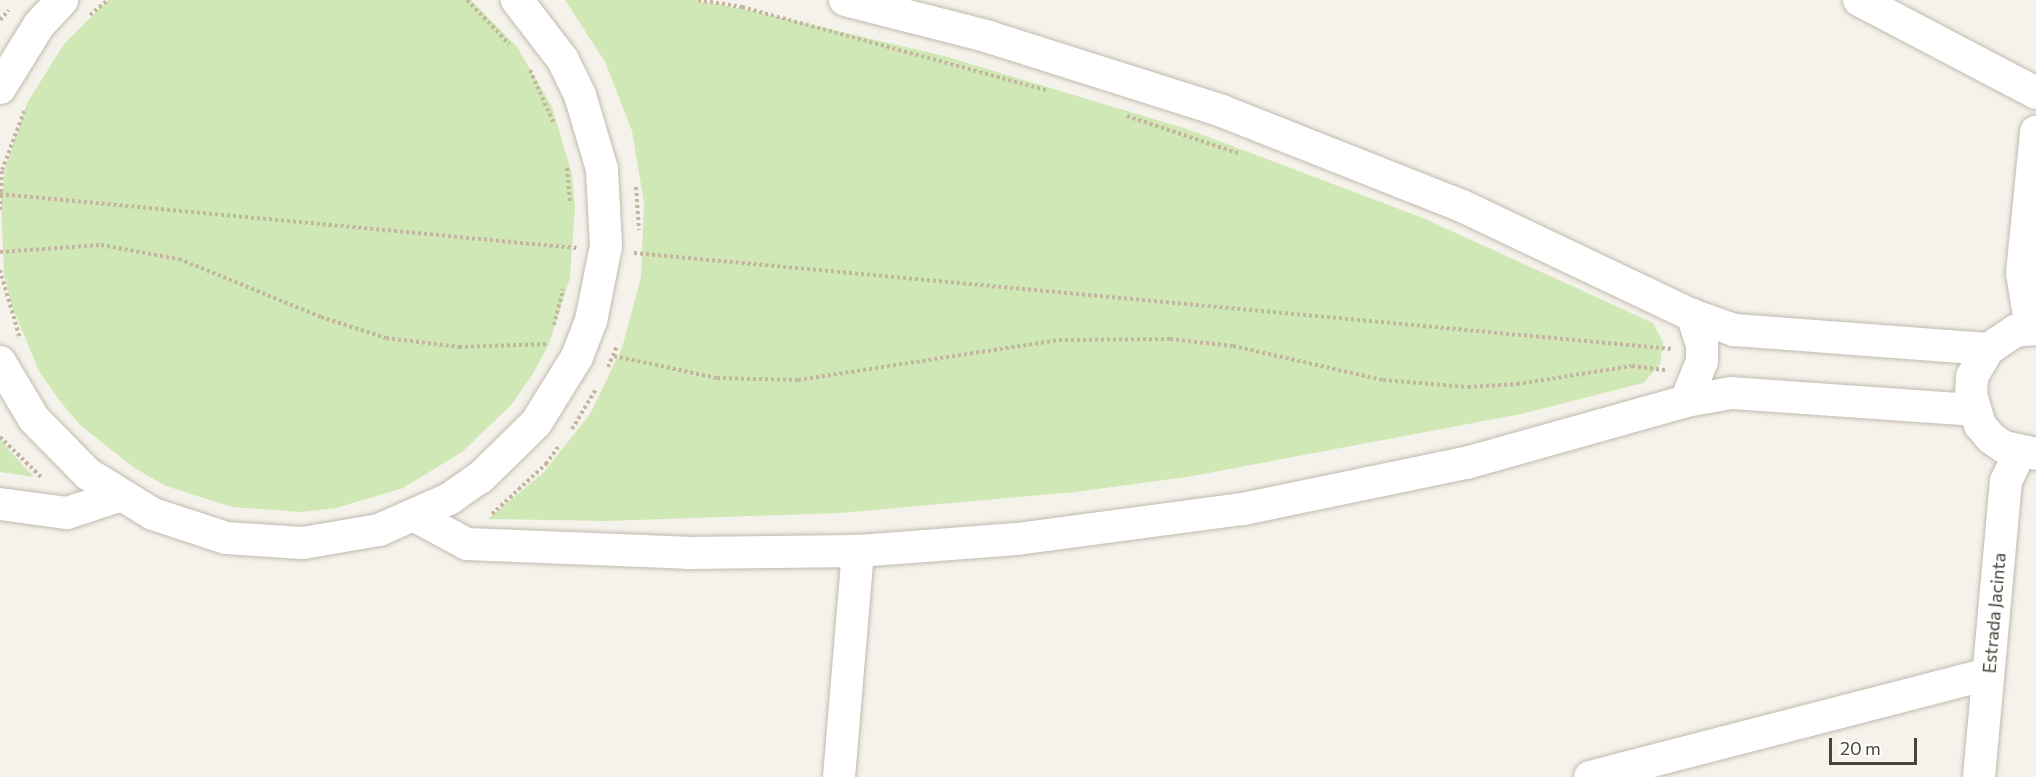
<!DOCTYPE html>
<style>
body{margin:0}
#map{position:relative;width:2036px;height:777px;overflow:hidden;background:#f5f2eb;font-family:Commissioner,sans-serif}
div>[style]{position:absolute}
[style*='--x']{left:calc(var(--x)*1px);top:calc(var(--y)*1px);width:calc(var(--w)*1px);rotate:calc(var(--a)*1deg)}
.green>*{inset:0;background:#d0e8b5}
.path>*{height:4px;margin-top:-2px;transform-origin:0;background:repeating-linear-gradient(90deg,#c2b69f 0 3px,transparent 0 6px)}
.roads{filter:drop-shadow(0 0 2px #c1baae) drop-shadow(0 0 2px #c1baae)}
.minor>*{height:32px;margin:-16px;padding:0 16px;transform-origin:16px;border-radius:16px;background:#fff}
span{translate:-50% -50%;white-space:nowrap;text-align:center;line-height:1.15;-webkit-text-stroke:4.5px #fff;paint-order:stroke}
.street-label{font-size:18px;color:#4a4339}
.scale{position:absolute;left:1829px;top:738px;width:88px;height:27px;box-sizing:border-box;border:3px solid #4a4339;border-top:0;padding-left:8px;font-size:18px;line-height:21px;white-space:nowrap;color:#4a4339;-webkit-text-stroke:4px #fff;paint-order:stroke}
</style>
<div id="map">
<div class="green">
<i style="clip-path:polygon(108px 0,471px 0,517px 47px,552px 107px,572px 174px,575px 208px,570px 278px,549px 344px,532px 375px,512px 404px,462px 452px,403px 488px,336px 508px,301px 512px,232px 507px,166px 486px,136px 469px,81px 426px,59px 400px,39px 371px,12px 307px,4px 273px,1px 204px,5px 169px,27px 103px,64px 44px)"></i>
<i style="clip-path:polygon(565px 0,694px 0,744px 9px,944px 56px,1187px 129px,1423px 218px,1653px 323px,1663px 342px,1660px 365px,1643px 383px,1521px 414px,1187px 477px,1075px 492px,840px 513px,606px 521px,488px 519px,544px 472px,590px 414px,622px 348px,641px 277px,644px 203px,632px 131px,605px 62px)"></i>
<i style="clip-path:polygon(0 437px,9px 450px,34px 477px,0 472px)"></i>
</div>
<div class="path">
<i style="--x:467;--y:0;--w:61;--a:46.3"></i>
<i style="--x:698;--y:0;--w:45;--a:9"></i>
<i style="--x:742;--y:7;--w:318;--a:15.3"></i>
<i style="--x:90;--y:15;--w:23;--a:-40"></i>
<i style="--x:0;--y:20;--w:13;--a:-48"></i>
<i style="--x:530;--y:70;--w:59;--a:66"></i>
<i style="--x:1127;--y:116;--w:119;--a:18.6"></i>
<i style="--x:567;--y:168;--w:34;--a:85"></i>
<i style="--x:636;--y:187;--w:43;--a:86"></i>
<i style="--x:0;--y:194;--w:579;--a:5.36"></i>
<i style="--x:0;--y:210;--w:40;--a:-87.1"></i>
<i style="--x:2;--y:170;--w:65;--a:-69.3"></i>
<i style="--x:0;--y:252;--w:101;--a:-4"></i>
<i style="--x:101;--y:245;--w:79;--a:10.2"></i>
<i style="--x:179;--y:259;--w:153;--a:22.2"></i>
<i style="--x:321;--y:317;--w:68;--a:17.9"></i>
<i style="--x:386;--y:338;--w:74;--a:7"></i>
<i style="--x:459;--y:347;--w:89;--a:-1.9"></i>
<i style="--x:634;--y:253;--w:1042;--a:5.28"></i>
<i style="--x:0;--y:270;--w:72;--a:73.8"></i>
<i style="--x:554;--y:325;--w:37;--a:-76"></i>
<i style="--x:614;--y:356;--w:105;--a:12.1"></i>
<i style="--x:717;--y:378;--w:81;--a:1.4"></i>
<i style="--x:798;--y:380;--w:264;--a:-8.7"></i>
<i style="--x:1059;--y:340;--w:111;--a:-0.5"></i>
<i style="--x:1170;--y:339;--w:63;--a:6.3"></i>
<i style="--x:1233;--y:346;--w:154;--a:12.8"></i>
<i style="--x:1383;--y:380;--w:85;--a:4.7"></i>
<i style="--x:1468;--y:387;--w:49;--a:-3.5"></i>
<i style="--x:1517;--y:384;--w:116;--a:-8.9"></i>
<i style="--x:1632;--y:366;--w:34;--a:7"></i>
<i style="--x:608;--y:367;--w:23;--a:-67"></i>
<i style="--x:572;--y:429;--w:47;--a:-59"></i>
<i style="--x:0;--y:437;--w:59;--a:44.3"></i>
<i style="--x:492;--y:514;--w:74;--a:-42.8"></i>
<i style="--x:546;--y:464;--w:21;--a:-55"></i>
</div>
<div class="roads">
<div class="minor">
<i style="--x:845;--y:0;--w:146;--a:14.3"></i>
<i style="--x:986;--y:36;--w:248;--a:17.6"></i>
<i style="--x:1222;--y:111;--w:256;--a:21.6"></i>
<i style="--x:1460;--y:205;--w:257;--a:25.4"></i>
<i style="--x:1692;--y:315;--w:45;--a:19.7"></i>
<i style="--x:1734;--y:330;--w:255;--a:4.3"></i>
<i style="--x:1859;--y:0;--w:200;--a:27.7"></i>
<i style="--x:0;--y:88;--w:74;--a:-58.2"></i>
<i style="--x:39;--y:25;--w:34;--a:-47"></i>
<i style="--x:2031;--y:328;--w:56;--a:-99.3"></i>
<i style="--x:2022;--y:273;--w:142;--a:-84.3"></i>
<i style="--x:2036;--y:329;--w:21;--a:175"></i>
<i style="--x:2015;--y:331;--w:32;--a:146"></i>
<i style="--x:1988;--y:349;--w:32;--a:120"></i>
<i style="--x:1972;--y:377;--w:17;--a:93"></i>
<i style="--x:1971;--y:394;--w:32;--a:74"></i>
<i style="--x:1980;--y:425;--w:17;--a:50"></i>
<i style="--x:1991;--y:438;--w:16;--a:35"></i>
<i style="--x:2004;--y:447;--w:33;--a:12"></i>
<i style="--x:0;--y:362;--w:66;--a:59.2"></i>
<i style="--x:34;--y:419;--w:77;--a:45.5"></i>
<i style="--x:88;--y:474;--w:76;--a:31.6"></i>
<i style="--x:153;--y:514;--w:77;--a:18.2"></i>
<i style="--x:226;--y:538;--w:77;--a:3.7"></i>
<i style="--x:303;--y:543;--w:77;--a:-9.7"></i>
<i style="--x:379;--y:530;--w:77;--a:-23.9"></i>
<i style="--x:449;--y:499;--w:39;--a:-35"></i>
<i style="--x:481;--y:477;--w:77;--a:-44.5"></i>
<i style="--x:536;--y:423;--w:78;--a:-58.2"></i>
<i style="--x:577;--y:357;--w:39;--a:-69"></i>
<i style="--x:591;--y:321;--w:76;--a:-78.7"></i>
<i style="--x:606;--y:246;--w:77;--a:-93"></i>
<i style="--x:602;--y:169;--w:77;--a:-106.6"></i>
<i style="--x:580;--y:95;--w:39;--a:-116"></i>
<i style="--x:563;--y:60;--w:76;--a:-127.5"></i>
<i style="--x:1686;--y:401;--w:43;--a:-68.2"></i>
<i style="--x:1702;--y:361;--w:16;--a:-90"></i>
<i style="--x:1702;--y:345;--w:32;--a:-108"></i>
<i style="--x:0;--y:504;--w:68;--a:7.7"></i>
<i style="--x:67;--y:513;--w:55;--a:-18.1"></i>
<i style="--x:415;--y:516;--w:59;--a:28.3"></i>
<i style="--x:467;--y:544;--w:220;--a:2.3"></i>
<i style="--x:687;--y:553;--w:171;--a:-0.7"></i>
<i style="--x:858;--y:551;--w:159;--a:-4.3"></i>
<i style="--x:1017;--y:539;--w:228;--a:-7.6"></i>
<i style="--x:1243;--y:509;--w:228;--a:-11.7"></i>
<i style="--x:1466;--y:463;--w:229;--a:-15.7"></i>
<i style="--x:1686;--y:401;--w:46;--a:-10.1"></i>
<i style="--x:1731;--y:393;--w:244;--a:4"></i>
<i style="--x:839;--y:777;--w:227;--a:-85.2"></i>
<i style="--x:1590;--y:777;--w:411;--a:-14.5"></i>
<i style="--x:1979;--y:777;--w:297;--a:-84.8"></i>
<i style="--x:2006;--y:481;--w:32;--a:-64"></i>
</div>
</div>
<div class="street-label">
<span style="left:1994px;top:613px;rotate:-85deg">Estrada Jacinta</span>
</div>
<div class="scale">20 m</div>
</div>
